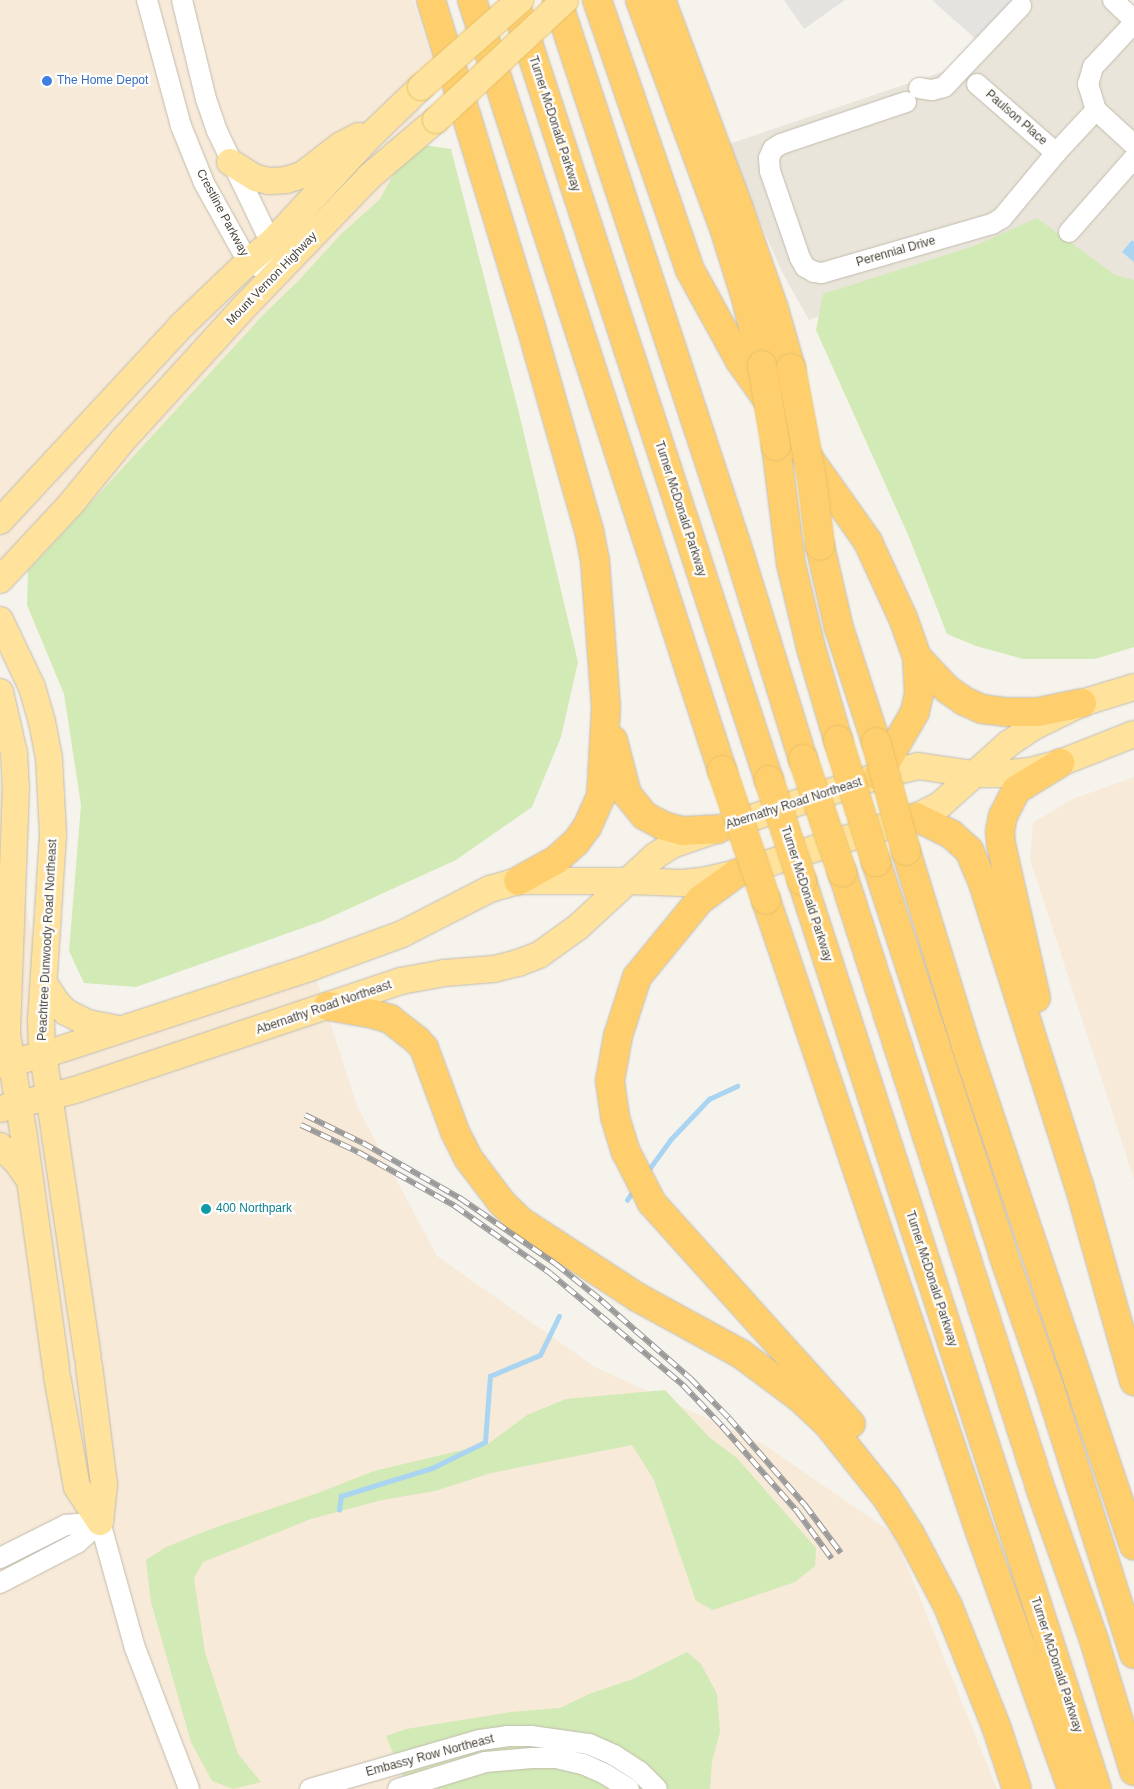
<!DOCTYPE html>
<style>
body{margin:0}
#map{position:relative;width:1134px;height:1789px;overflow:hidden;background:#f6f3ec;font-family:Arial,sans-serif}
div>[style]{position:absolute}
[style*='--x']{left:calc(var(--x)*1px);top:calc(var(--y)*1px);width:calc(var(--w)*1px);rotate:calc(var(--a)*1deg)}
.residential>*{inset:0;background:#eae5da}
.commercial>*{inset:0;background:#f7ead8}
.green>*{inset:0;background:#d2eab5}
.parking>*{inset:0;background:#e5e3e0}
.water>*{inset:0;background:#a9d4f2}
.stream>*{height:4.5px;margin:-2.25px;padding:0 2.25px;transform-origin:2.25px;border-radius:2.25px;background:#a9d4f2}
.roads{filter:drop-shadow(0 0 1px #c2bbae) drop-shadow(0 0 1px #c2bbae)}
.minor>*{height:20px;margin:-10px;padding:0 10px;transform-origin:10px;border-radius:10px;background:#fff}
.major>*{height:26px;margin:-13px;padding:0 13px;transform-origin:13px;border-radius:13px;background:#ffe39c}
.highway>*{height:28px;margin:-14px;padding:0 14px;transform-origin:14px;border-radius:14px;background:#ffcf6e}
.rail>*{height:5.5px;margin-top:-2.75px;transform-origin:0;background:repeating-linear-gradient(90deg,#fff 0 11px,#9a9a9a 0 22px);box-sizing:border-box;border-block:1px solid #9a9a9a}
.bridges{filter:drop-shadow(0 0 1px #e6c16a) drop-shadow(0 0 1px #e6c16a)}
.major-bridge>*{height:26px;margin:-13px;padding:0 13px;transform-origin:13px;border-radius:13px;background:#ffe39c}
.highway-bridge>*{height:28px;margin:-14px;padding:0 14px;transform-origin:14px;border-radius:14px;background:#ffcf6e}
.dots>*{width:14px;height:14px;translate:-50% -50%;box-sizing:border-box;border:2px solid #fff;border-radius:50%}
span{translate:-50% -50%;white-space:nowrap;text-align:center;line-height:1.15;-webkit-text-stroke:4.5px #fff;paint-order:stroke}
.shop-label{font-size:12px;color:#366cbe}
.left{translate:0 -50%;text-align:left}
.street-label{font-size:12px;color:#4b4439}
.culture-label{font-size:12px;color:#0d838f}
</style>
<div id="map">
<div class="residential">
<i style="clip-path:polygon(1013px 0,1112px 0,1134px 20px,1134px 320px,1005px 246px,809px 320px,782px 272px,726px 145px,945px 71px)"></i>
</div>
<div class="commercial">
<i style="clip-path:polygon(0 0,413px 0,434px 64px,410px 143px,380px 199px,341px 234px,299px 280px,263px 315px,28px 571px,0 576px)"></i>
<i style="clip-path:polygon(1134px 777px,1134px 1179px,1030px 859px,1033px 823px,1070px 800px)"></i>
<i style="clip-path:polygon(0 779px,58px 1063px,316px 979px,358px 1108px,437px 1256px,595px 1367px,763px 1444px,894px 1534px,997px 1789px,0 1789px)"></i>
</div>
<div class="green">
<i style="clip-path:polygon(410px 143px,451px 149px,519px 413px,578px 662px,561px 737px,532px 807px,456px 860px,322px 921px,136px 987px,84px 983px,69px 951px,81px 805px,64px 694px,27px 605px,28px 571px,263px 315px,299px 280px,341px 234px,380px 199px)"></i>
<i style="clip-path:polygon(1037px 218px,1115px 275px,1134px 280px,1134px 647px,1095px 659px,1023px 659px,976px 646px,947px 634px,909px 537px,816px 330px,823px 294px,974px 246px)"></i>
<i style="clip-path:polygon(665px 1390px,710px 1438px,737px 1458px,816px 1548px,815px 1566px,795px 1582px,713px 1610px,696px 1601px,654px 1480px,632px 1445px,491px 1473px,435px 1491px,382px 1500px,311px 1519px,203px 1562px,194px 1578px,205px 1652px,238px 1754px,261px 1782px,233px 1789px,212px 1781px,191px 1742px,151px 1602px,146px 1560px,166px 1547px,214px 1528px,318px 1493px,374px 1471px,488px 1444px,527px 1415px,566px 1399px)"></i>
<i style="clip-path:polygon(687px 1652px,701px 1664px,717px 1694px,720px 1732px,712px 1761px,710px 1789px,408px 1789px,386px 1736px,406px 1729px,511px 1712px,560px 1708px,589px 1694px,633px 1679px)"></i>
</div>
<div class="parking">
<i style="clip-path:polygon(784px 0,845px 0,804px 29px)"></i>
<i style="clip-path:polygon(932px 0,1024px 0,980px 43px)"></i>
</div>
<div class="water">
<i style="clip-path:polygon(1132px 240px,1134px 242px,1134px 262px,1122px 252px)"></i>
</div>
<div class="stream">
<i style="--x:647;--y:1172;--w:39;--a:-54"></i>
<i style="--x:670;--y:1140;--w:57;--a:-46.4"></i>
<i style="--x:709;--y:1099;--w:31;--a:-25"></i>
<i style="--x:627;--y:1200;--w:14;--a:-56"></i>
<i style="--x:339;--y:1510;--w:14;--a:-82"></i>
<i style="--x:341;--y:1496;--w:95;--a:-17.1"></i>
<i style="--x:432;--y:1468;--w:59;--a:-26.1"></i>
<i style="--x:485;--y:1442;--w:66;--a:-85.7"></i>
<i style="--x:490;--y:1376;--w:54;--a:-22.8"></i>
<i style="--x:540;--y:1355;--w:43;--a:-64"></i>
</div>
<div class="roads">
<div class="minor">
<i style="--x:147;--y:0;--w:131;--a:74.9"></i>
<i style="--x:181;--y:126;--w:61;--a:68"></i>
<i style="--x:204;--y:183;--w:90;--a:60.9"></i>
<i style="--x:248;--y:262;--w:30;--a:23"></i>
<i style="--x:182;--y:0;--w:102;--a:76.4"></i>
<i style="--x:206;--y:99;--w:34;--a:71"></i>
<i style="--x:217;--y:131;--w:124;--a:64.3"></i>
<i style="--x:271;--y:243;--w:12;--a:81"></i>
<i style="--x:1113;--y:0;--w:29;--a:44"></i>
<i style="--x:1134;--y:23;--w:60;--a:133"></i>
<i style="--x:1093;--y:67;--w:18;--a:106"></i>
<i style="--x:1088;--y:84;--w:27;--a:73"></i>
<i style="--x:1096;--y:110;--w:52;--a:42.6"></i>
<i style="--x:977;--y:84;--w:105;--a:41.1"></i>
<i style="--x:919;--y:88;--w:13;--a:9"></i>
<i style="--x:932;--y:90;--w:12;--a:-14"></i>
<i style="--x:944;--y:87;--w:112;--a:-46.5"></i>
<i style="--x:906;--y:102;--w:132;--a:161.4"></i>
<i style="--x:781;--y:144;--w:9;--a:148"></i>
<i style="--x:773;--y:149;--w:10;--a:114"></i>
<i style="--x:769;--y:158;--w:13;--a:86"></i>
<i style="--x:770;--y:171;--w:92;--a:71"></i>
<i style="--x:800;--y:258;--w:10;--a:61"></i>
<i style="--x:805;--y:267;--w:10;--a:29"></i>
<i style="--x:814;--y:272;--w:8;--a:7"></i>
<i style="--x:822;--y:273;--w:177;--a:-16.1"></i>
<i style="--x:992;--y:224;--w:12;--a:-31"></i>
<i style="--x:1002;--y:218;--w:85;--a:-50.3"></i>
<i style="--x:1056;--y:153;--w:59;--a:-47.1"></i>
<i style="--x:1069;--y:232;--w:98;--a:-48.7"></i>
<i style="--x:100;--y:1522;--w:131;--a:74.5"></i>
<i style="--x:135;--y:1648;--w:151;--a:69"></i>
<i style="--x:0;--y:1558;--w:74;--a:-26.6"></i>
<i style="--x:66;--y:1525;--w:34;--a:-5"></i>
<i style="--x:0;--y:1583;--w:87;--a:-27.5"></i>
<i style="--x:77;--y:1543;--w:31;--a:-42"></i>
<i style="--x:310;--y:1789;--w:177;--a:-16.1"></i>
<i style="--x:480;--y:1740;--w:27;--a:-8"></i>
<i style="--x:507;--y:1736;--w:24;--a:0"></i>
<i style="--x:531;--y:1736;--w:59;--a:7.9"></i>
<i style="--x:589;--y:1744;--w:27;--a:24"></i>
<i style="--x:614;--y:1755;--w:30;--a:33"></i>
<i style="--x:639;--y:1771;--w:25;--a:45"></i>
<i style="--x:398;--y:1789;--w:91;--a:-17.2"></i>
<i style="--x:485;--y:1762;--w:47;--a:-4.9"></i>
<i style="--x:532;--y:1758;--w:24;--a:0"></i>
<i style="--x:556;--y:1758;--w:28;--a:13"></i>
<i style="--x:583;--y:1764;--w:24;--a:24"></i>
<i style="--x:605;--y:1774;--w:28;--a:32"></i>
</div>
<div class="major">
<i style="--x:230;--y:162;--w:31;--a:32"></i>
<i style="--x:256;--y:178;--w:13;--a:13"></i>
<i style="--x:269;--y:181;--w:17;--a:-3"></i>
<i style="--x:286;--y:180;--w:17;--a:-17"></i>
<i style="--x:302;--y:175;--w:49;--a:-37.6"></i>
<i style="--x:341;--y:145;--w:20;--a:-27"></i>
<i style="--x:0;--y:521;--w:266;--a:-47.1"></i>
<i style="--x:181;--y:326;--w:93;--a:-43.7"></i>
<i style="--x:248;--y:262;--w:30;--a:-40"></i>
<i style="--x:271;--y:243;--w:149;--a:-47.2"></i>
<i style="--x:372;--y:134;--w:68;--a:-43.8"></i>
<i style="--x:0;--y:580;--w:103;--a:-47"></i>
<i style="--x:70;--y:505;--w:84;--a:-50.8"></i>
<i style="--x:123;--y:440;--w:183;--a:-47.7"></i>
<i style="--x:246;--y:305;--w:178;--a:-46.1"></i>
<i style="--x:369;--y:177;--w:88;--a:-40.4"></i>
<i style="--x:0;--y:620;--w:74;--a:64.5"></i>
<i style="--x:32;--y:687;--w:36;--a:74"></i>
<i style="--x:42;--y:722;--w:37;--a:79"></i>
<i style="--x:49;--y:758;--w:77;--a:87"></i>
<i style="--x:53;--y:835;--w:186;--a:93.7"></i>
<i style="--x:41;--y:1021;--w:26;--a:88"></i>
<i style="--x:42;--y:1047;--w:313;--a:81.6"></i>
<i style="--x:0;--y:692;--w:63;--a:77.1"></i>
<i style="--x:14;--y:753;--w:33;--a:87"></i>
<i style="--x:16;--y:786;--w:248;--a:92.1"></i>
<i style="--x:7;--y:1034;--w:104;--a:80.6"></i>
<i style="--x:24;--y:1137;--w:232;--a:82.1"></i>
<i style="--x:44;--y:983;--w:24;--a:57"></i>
<i style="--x:57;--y:1003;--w:13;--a:45"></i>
<i style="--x:66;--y:1012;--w:25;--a:27"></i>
<i style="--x:88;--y:1023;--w:31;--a:11"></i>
<i style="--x:0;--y:1065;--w:44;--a:-13.1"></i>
<i style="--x:43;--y:1055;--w:283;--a:-18.1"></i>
<i style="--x:312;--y:967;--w:96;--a:-20.1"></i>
<i style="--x:402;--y:934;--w:99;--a:-27.1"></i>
<i style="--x:490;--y:889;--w:29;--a:-16"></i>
<i style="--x:518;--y:881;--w:110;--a:0"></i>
<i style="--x:628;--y:881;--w:55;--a:2.1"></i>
<i style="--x:683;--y:883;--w:24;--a:-7"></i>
<i style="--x:707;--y:880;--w:31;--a:-13"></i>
<i style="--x:737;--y:873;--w:188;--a:-17.4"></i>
<i style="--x:916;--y:817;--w:27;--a:-27"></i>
<i style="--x:940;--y:805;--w:91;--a:-41.9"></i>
<i style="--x:1008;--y:744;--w:30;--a:-34"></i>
<i style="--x:1033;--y:727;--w:55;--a:-26.1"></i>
<i style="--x:1082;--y:703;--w:54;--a:-17.1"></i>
<i style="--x:0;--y:1109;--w:77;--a:-14.2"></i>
<i style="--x:75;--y:1090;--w:344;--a:-18.5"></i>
<i style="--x:401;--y:981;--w:44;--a:-10.5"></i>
<i style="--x:444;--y:973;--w:50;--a:-4.6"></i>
<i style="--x:494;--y:969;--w:25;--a:-14"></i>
<i style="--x:518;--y:963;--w:22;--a:-21"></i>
<i style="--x:539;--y:955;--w:48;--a:-35.7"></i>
<i style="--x:578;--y:927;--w:105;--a:-42.7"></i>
<i style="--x:655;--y:856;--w:20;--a:-33"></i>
<i style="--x:672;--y:845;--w:49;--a:-19.2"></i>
<i style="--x:718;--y:829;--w:169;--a:-18.3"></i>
<i style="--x:878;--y:776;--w:41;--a:-14"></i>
<i style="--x:918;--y:766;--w:56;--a:8.3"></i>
<i style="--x:973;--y:774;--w:28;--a:0"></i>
<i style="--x:1001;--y:774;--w:29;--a:-6"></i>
<i style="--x:1030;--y:771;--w:31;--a:-15"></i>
<i style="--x:1060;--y:763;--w:79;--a:-21.4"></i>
<i style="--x:0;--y:1146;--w:23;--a:43"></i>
<i style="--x:17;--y:1162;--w:19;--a:55"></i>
<i style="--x:89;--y:1366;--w:119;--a:82.8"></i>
<i style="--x:104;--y:1484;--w:38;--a:96"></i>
<i style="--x:57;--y:1376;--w:113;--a:79.8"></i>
<i style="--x:77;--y:1487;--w:42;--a:56.7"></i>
</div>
<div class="highway">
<i style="--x:431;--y:0;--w:342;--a:73"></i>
<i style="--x:531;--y:327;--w:211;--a:74.1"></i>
<i style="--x:589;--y:530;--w:32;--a:79"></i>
<i style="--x:595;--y:561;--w:146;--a:85.7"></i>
<i style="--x:606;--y:707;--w:89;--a:93.2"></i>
<i style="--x:601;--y:796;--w:34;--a:114"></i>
<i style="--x:587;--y:827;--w:19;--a:126"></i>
<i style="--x:576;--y:842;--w:27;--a:138"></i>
<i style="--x:556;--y:860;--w:43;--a:151.1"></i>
<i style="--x:472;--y:0;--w:810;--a:72.01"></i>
<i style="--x:514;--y:0;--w:821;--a:71.9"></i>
<i style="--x:557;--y:0;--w:572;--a:71.76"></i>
<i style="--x:736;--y:543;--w:226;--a:72.8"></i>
<i style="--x:597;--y:0;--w:286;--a:71"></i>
<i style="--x:690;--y:270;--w:104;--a:61.2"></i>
<i style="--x:740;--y:361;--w:222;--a:54.7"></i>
<i style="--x:868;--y:542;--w:84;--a:65.3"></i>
<i style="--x:903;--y:618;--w:41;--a:70.3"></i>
<i style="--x:917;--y:657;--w:37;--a:87"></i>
<i style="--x:919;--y:694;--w:18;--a:103"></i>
<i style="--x:915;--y:712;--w:74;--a:120"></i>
<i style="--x:640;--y:0;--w:240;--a:69.8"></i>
<i style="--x:723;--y:225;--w:77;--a:72.5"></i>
<i style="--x:746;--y:298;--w:69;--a:76.6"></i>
<i style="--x:661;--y:0;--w:220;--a:69.5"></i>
<i style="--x:738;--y:206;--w:109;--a:70.7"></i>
<i style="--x:774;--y:309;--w:61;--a:73.9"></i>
<i style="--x:776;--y:446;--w:119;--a:82.8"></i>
<i style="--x:791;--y:564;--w:86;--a:76.6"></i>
<i style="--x:811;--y:648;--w:96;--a:73.6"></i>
<i style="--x:820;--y:546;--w:84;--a:77"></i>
<i style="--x:839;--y:628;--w:120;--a:72"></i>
<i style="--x:917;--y:657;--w:44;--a:46.8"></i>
<i style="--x:947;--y:689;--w:21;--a:35"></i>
<i style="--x:964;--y:701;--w:20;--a:24"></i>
<i style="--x:982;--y:709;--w:23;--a:7"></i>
<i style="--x:1005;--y:712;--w:33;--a:0"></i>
<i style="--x:1038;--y:712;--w:45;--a:-11.6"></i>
<i style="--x:613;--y:740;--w:56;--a:75.5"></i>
<i style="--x:627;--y:794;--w:28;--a:51"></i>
<i style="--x:645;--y:816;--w:21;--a:28"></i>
<i style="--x:664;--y:826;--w:20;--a:15"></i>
<i style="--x:683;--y:831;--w:35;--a:-3"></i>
<i style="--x:916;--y:817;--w:39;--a:26"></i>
<i style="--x:951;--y:834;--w:24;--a:42"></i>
<i style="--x:969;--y:850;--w:33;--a:67"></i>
<i style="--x:982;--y:880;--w:320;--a:72.4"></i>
<i style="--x:1079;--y:1185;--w:204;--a:74.3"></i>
<i style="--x:906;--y:851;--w:204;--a:72.9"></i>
<i style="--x:966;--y:1046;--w:527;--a:71.43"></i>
<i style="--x:876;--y:862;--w:412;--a:72"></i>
<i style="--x:1003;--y:1254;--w:143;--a:70.8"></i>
<i style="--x:1050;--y:1389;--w:278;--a:72.4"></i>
<i style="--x:842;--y:872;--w:652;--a:72.15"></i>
<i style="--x:1042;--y:1493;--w:156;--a:70.5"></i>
<i style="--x:1094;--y:1640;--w:137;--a:73"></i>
<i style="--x:737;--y:873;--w:46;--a:143.9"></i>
<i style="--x:700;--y:900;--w:99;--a:129.3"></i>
<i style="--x:637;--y:977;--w:62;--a:107.9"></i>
<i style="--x:618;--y:1036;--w:46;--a:100.1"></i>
<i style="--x:610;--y:1081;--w:36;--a:82"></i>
<i style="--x:615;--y:1117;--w:37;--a:73"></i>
<i style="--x:626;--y:1152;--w:57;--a:63"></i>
<i style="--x:652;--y:1203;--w:297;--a:48"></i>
<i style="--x:802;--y:881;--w:955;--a:72"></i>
<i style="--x:766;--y:900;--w:664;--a:71.29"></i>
<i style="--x:979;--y:1529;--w:276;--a:70.3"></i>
<i style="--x:1036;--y:998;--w:158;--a:-102.8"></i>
<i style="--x:1001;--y:844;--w:13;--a:-94"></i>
<i style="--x:1000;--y:831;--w:15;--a:-79"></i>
<i style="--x:1003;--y:816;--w:29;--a:-63"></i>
<i style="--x:1016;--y:790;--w:52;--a:-31.5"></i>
<i style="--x:328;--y:1006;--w:46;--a:10.1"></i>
<i style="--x:373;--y:1014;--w:18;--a:16"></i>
<i style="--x:390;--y:1019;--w:34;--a:38"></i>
<i style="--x:417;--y:1040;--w:11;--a:49"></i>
<i style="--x:424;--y:1048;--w:90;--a:69.7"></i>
<i style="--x:455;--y:1132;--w:29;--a:63"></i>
<i style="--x:468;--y:1158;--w:56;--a:52.9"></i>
<i style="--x:502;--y:1203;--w:28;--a:44"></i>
<i style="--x:522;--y:1222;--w:137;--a:33.1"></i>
<i style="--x:637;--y:1297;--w:119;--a:28.7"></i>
<i style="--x:741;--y:1354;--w:72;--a:36.6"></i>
<i style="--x:799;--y:1397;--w:38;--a:43"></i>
<i style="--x:827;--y:1423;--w:96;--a:51.3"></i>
<i style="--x:887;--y:1498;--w:43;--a:57.4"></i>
<i style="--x:910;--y:1534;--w:81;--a:62.2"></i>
<i style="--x:948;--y:1606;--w:129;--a:68.2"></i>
<i style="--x:996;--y:1726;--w:66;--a:71.6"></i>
</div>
</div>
<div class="rail">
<i style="--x:305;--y:1115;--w:64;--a:25.8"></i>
<i style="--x:363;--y:1143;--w:112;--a:29.6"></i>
<i style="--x:460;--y:1198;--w:116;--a:34.5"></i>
<i style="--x:556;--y:1264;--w:59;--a:38.8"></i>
<i style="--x:602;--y:1301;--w:117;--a:41.2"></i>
<i style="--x:690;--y:1378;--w:56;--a:45.7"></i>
<i style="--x:729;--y:1418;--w:116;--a:48.9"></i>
<i style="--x:805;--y:1505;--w:60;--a:53.1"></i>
<i style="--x:301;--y:1125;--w:63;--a:25.3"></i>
<i style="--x:358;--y:1152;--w:111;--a:29.1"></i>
<i style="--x:455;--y:1206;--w:116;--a:35.2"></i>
<i style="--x:550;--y:1273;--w:174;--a:40.1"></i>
<i style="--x:683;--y:1385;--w:57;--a:46.4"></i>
<i style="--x:722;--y:1426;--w:113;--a:48.6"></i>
<i style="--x:797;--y:1511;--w:59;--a:53.9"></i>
</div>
<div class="bridges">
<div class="major-bridge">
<i style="--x:421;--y:87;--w:132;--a:-41.3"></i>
<i style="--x:436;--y:120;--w:176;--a:-42.9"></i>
</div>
<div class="highway-bridge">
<i style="--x:762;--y:365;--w:82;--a:80.2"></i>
<i style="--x:791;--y:368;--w:113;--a:79.3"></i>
<i style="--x:812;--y:479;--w:67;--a:83.2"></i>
<i style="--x:838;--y:740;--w:128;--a:72.7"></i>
<i style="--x:876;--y:742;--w:113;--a:74.6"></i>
<i style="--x:803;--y:759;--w:120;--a:71"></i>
<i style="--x:722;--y:770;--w:137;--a:71.3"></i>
<i style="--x:769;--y:780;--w:106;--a:71.9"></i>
</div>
</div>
<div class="dots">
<i style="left:47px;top:81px;background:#3f7fe0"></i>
<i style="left:206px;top:1209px;background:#0f9aa8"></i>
</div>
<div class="shop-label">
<span class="left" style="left:57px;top:81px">The Home Depot</span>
</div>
<div class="street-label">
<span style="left:1016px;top:118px;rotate:41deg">Paulson Place</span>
<span style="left:554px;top:124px;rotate:72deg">Turner McDonald Parkway</span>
<span style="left:222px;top:213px;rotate:62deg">Crestline Parkway</span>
<span style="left:896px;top:252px;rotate:-16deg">Perennial Drive</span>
<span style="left:272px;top:279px;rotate:-46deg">Mount Vernon Highway</span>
<span style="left:680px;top:509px;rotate:72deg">Turner McDonald Parkway</span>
<span style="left:794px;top:804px;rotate:-18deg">Abernathy Road Northeast</span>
<span style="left:806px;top:894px;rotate:72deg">Turner McDonald Parkway</span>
<span style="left:48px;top:940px;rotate:-87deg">Peachtree Dunwoody Road Northeast</span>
<span style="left:324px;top:1008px;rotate:-19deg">Abernathy Road Northeast</span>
<span style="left:931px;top:1279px;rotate:72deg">Turner McDonald Parkway</span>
<span style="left:1056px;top:1665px;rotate:72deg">Turner McDonald Parkway</span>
<span style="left:430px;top:1756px;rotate:-15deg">Embassy Row Northeast</span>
</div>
<div class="culture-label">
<span class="left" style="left:216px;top:1209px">400 Northpark</span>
</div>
</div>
